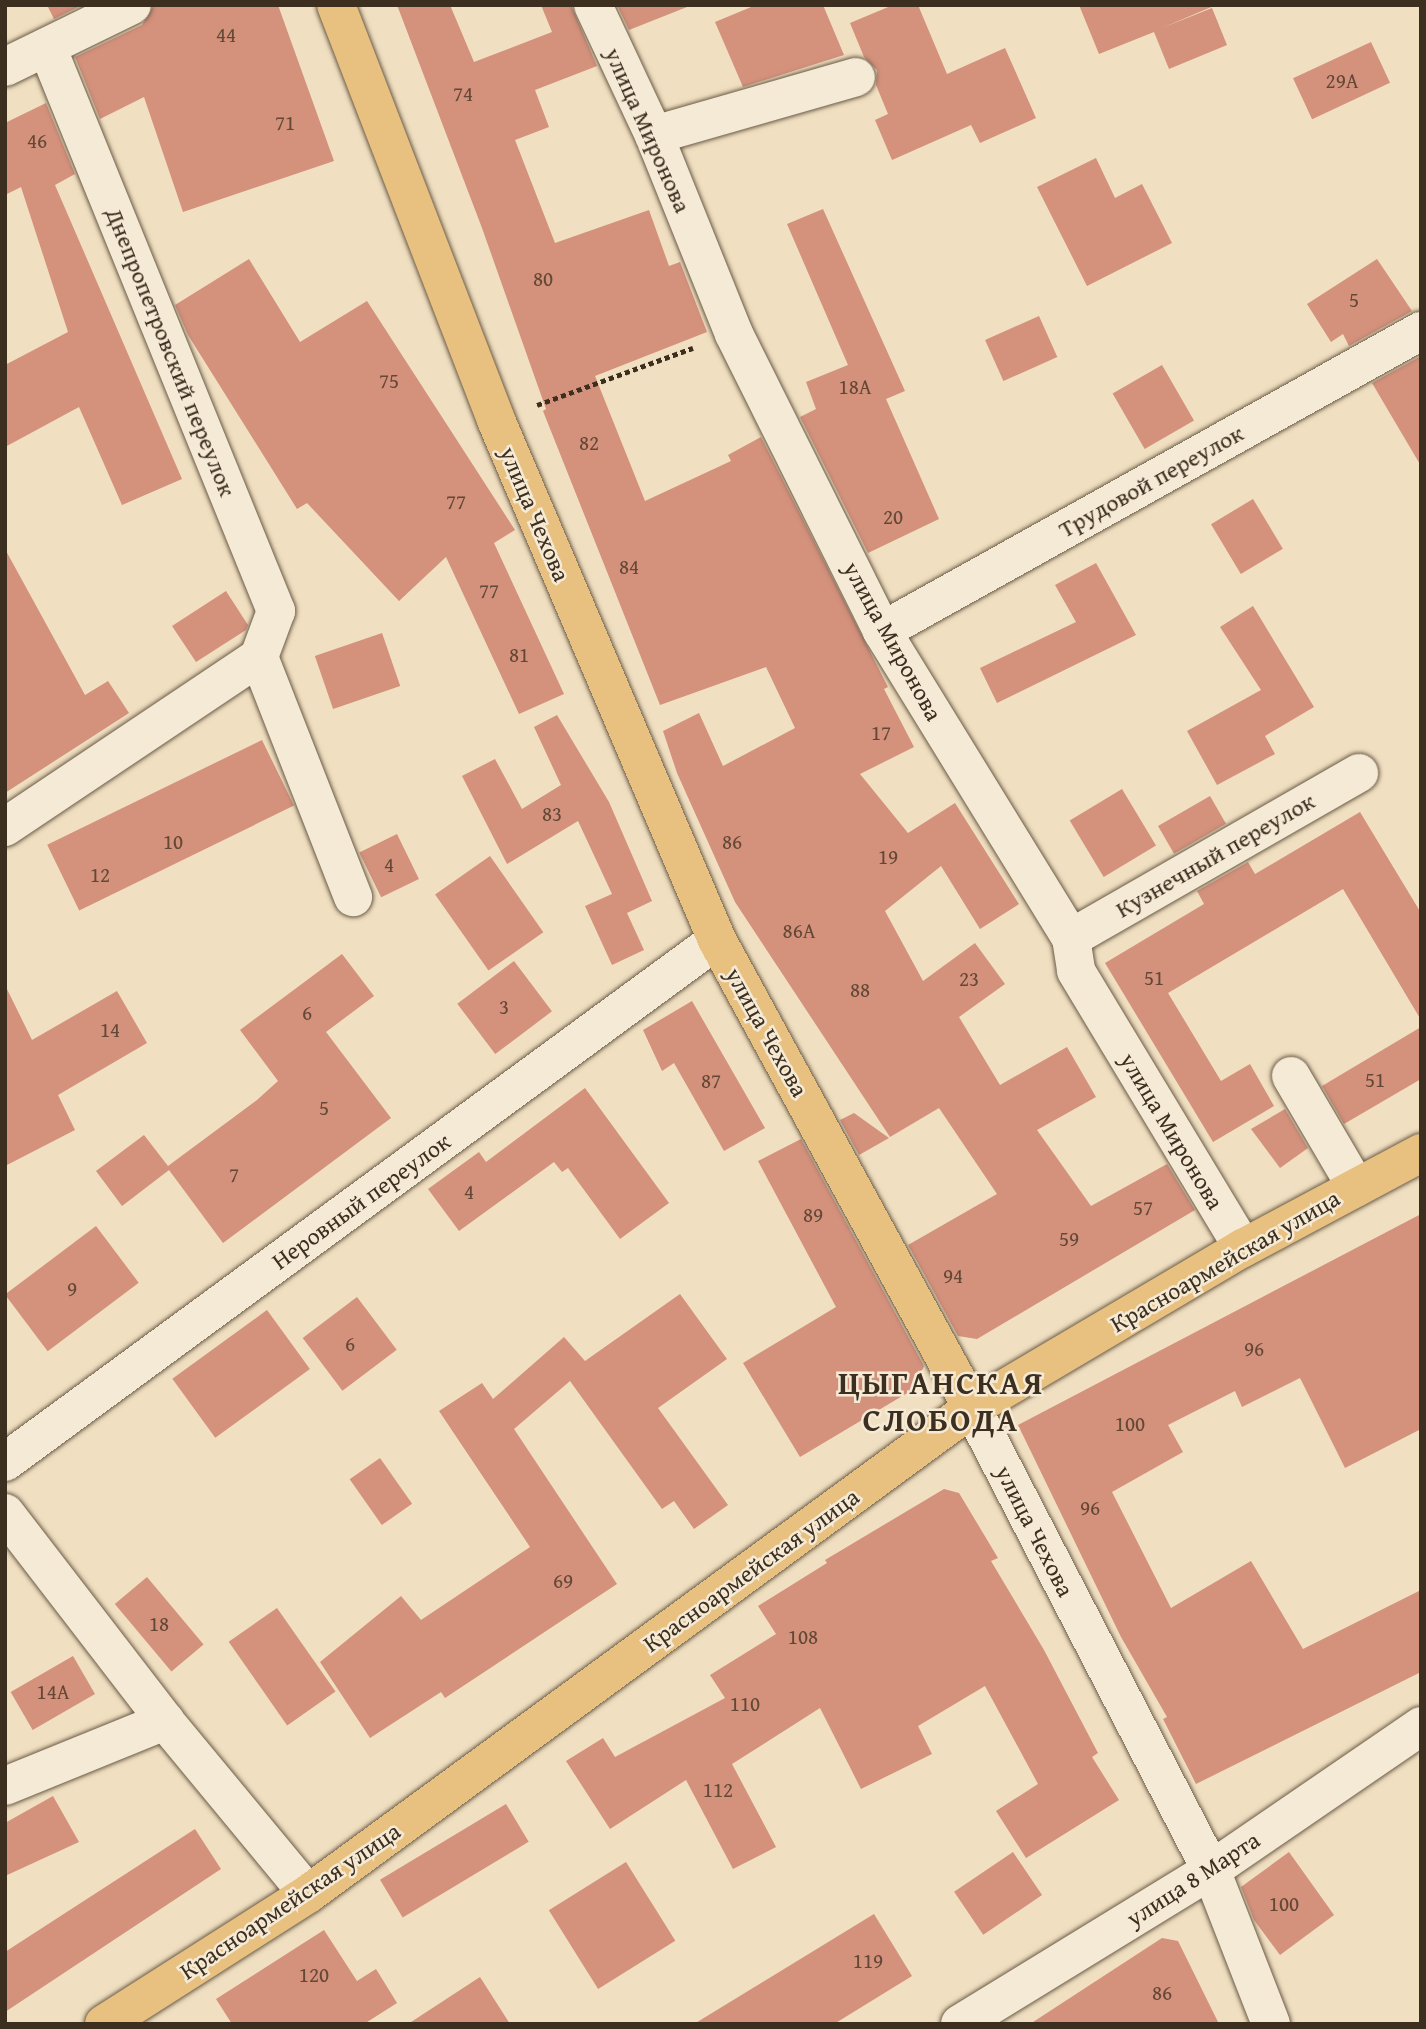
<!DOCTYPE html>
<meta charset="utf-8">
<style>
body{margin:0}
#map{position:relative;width:1426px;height:2029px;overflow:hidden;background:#f0dfc0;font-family:"Gentium Book Plus",serif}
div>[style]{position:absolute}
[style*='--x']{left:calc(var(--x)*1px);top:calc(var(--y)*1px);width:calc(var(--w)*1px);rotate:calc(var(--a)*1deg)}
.building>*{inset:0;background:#d4917c;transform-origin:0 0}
.path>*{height:4.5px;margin-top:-2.25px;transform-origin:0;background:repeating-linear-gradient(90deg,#3d2f1f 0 5px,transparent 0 8.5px)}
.roads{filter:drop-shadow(0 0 2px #6a5b47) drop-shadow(0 0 2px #6a5b47)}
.minor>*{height:38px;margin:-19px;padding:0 19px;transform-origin:19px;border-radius:19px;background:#f5ead6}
.major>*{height:38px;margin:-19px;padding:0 19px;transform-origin:19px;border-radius:19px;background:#e8c080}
span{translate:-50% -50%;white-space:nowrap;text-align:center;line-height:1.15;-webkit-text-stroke:5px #f5ead6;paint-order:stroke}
.number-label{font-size:21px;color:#634836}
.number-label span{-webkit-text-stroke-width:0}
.street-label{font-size:24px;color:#3d2f1f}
.district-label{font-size:32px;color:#3d2f1f;font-weight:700;letter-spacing:2px}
.frame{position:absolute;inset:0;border:7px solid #3d2f1f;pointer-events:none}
</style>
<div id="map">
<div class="building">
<i style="clip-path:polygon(47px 5px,82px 5px,54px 19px)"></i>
<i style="clip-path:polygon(154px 5px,278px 5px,334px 161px,183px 212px,144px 97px,100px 119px,75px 57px,142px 25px)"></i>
<i style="clip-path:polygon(397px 5px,450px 5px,474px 62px,552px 32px,541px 5px,571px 5px,597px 66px,535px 90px,549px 127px,515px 140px,555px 243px,649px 210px,669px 266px,680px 262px,707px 332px,595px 376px,645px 501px,731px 461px,728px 455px,761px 437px,888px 687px,884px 689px,914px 747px,860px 774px,908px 833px,955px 803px,1019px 904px,980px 929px,941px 866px,885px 911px,923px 981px,975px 943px,1005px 984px,959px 1017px,1000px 1085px,1067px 1047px,1096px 1097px,1037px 1130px,1091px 1206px,1167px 1164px,1195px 1210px,977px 1339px,958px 1336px,908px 1245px,997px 1194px,939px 1108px,890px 1137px,735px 902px,677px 773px,663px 731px,699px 713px,723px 766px,795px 728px,766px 667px,660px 705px,543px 411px,546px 409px,482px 228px)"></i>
<i style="clip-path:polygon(617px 5px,687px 5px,687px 7px,629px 30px)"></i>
<i style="clip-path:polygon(756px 5px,823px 5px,844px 55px,743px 87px,715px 22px)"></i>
<i style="clip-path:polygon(893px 5px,918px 5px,947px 74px,1005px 48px,1036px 118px,980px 143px,971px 125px,892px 160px,875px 120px,888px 114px,876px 85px,877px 70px,864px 57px,850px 23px)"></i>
<i style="clip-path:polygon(1079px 5px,1216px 5px,1162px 28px,1212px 8px,1227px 45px,1169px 69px,1154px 32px,1099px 54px)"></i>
<i style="left:1371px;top:42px;width:45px;height:86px;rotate:65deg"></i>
<i style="clip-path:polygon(46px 103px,75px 174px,55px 185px,182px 479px,122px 505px,79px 407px,5px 447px,5px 365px,68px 332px,21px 187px,5px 195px,5px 123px)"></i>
<i style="clip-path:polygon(1096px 158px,1115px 198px,1142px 184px,1172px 243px,1087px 286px,1037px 187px)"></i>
<i style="clip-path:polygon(823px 209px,905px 391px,886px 399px,939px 519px,868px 553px,800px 417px,816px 409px,806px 382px,848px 365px,787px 224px)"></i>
<i style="clip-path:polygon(249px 259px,300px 342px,367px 301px,515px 530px,494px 543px,564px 694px,519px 714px,446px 557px,399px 601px,307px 503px,297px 509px,188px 335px,175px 305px)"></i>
<i style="clip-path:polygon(1377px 259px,1412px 311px,1349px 346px,1343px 334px,1331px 342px,1307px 304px)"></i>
<i style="left:1039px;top:316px;width:45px;height:59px;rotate:66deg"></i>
<i style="clip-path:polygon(1421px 356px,1421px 466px,1372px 383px)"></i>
<i style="left:1162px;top:365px;width:64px;height:57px;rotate:60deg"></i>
<i style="left:1253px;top:499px;width:58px;height:49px;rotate:59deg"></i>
<i style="clip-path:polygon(5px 549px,85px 695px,108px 681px,129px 713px,5px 793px)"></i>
<i style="clip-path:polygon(1096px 563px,1136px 635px,997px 703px,980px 668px,1076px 622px,1055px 585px)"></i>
<i style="clip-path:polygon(226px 591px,248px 625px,246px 630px,196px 662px,172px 626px)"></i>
<i style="clip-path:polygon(1253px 606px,1314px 707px,1265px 736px,1275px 754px,1217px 785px,1187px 731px,1261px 690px,1220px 627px)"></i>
<i style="left:382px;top:633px;width:56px;height:71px;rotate:71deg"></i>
<i style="clip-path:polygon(557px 715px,609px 802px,652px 901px,627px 913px,644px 950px,612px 965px,585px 906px,612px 894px,578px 821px,507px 864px,462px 776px,495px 759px,522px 809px,561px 785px,534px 727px)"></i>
<i style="left:262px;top:740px;width:73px;height:239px;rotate:64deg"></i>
<i style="left:1122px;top:789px;width:66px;height:61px;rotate:59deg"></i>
<i style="left:1210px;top:796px;width:32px;height:60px;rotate:60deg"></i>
<i style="clip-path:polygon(1360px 812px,1421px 913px,1421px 1020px,1343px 889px,1168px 993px,1221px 1081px,1250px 1064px,1274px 1106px,1213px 1142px,1105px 963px,1204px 904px,1197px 891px,1248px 862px,1255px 874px)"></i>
<i style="left:397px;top:834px;width:50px;height:42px;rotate:64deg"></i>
<i style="left:490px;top:856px;width:93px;height:67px;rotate:55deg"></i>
<i style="clip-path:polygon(342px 954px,374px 996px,326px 1032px,391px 1118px,223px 1243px,169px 1170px,122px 1206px,96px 1171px,144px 1135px,168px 1166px,257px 1100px,278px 1081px,240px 1030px)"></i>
<i style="left:514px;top:961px;width:63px;height:71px;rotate:53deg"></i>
<i style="clip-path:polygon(5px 985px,32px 1040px,117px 991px,147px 1043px,58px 1095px,75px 1130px,5px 1166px)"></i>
<i style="clip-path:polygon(692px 1001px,765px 1128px,724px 1151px,674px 1063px,662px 1071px,643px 1030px)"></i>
<i style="clip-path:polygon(1421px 1027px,1421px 1079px,1344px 1124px,1322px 1086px)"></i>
<i style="clip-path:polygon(585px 1088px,669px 1203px,620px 1239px,568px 1168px,562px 1172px,554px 1162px,459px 1231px,428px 1189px,479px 1152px,486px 1162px)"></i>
<i style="clip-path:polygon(1285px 1109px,1308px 1148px,1280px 1168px,1251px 1129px)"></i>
<i style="clip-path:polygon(854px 1113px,889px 1138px,859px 1155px,840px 1120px)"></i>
<i style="clip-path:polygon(801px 1139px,924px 1366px,914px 1389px,800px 1457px,743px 1363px,836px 1307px,758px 1161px)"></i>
<i style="clip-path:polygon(1421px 1214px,1421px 1429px,1345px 1468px,1300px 1378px,1242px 1407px,1235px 1391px,1168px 1425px,1183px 1452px,1112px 1492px,1171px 1608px,1251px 1561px,1303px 1649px,1421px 1590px,1421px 1672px,1196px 1784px,1163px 1719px,1167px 1717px,1121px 1637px,1018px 1425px)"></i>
<i style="left:96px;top:1226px;width:71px;height:114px;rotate:53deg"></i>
<i style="clip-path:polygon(680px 1294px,727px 1359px,658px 1408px,728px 1505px,694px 1529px,674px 1501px,662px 1509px,570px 1381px,514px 1429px,617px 1584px,445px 1698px,441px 1692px,370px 1738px,320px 1662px,401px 1596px,421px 1620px,530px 1547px,439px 1411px,482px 1383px,493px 1399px,564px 1337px,585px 1361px)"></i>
<i style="left:357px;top:1297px;width:66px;height:68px;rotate:53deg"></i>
<i style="left:267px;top:1310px;width:73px;height:117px;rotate:54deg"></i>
<i style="left:380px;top:1458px;width:56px;height:37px;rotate:55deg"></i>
<i style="clip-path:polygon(944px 1489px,959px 1493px,998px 1558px,991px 1561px,1044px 1650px,1098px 1753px,1092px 1757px,1119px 1800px,1026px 1858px,996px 1811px,1038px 1784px,985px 1686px,918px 1726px,932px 1754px,861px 1789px,820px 1708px,732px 1764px,776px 1847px,733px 1869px,686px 1780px,610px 1829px,566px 1761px,603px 1738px,615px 1757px,725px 1698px,710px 1675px,776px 1634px,758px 1606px,827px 1563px,825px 1560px)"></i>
<i style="left:147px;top:1577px;width:88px;height:42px;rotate:50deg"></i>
<i style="left:277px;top:1608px;width:102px;height:59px;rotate:55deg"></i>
<i style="left:73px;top:1656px;width:44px;height:72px;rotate:60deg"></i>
<i style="clip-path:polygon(53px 1796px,79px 1842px,5px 1876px,5px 1823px)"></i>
<i style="left:506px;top:1804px;width:44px;height:147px;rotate:59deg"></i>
<i style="clip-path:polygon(195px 1829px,221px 1869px,5px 2012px,5px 1952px)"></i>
<i style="left:1013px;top:1852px;width:52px;height:71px;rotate:56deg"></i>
<i style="clip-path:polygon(1289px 1852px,1334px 1915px,1280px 1955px,1254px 1920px,1241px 1887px)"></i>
<i style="left:626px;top:1862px;width:93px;height:91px;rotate:58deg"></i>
<i style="clip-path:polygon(874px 1914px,912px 1976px,834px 2024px,694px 2024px)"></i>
<i style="clip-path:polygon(324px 1930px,357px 1981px,376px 1969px,397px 2003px,364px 2024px,232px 2024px,216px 1999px)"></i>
<i style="clip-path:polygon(1162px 1938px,1178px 1941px,1219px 2024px,1030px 2024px)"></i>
<i style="clip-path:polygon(480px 1977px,510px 2024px,408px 2024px)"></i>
</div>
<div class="path">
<i style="--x:537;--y:405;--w:166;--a:-20.1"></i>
</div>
<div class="roads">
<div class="minor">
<i style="--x:593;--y:5;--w:144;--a:64.9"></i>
<i style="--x:654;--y:135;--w:214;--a:68.1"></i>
<i style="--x:734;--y:334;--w:332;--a:63.5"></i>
<i style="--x:882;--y:631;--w:361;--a:58.4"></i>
<i style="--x:1071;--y:938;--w:33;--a:81"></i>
<i style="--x:1076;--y:971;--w:323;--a:58.9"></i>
<i style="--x:47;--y:47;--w:609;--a:67.9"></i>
<i style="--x:276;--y:611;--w:49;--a:110.3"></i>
<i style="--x:259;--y:657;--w:258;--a:68.6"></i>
<i style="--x:5;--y:67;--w:141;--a:-26"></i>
<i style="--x:654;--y:135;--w:210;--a:-16"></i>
<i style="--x:882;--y:631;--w:617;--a:-29.1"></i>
<i style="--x:5;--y:827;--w:306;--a:-33.8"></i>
<i style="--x:1071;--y:938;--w:332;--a:-29.8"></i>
<i style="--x:1291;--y:1076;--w:129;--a:59.6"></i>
<i style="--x:972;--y:1408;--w:520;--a:62.65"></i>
<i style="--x:1211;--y:1870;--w:165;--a:68.7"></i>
<i style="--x:5;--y:1462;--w:883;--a:-36.25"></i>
<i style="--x:5;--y:1513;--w:262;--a:52.4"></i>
<i style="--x:165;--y:1721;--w:224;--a:50.4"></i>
<i style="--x:5;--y:1786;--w:173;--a:-22.1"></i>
<i style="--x:960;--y:2024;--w:294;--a:-31.5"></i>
<i style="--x:1211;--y:1870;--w:255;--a:-34.4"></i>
</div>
<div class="major">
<i style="--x:336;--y:5;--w:445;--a:68.9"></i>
<i style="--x:496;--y:420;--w:565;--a:66.97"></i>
<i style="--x:717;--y:940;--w:533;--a:61.42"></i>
<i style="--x:104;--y:2024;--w:242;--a:-32.5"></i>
<i style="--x:308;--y:1894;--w:823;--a:-36.2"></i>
<i style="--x:972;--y:1408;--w:315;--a:-30.6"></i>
<i style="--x:1243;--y:1248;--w:202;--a:-28.1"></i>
</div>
</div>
<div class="number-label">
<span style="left:226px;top:35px">44</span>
<span style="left:1342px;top:81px">29А</span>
<span style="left:463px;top:94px">74</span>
<span style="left:285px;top:123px">71</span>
<span style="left:37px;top:141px">46</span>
<span style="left:543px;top:279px">80</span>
<span style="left:1354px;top:300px">5</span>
<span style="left:389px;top:381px">75</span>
<span style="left:855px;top:387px">18А</span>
<span style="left:589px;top:443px">82</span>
<span style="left:456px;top:502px">77</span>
<span style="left:893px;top:517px">20</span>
<span style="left:629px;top:567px">84</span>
<span style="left:489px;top:591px">77</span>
<span style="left:519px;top:655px">81</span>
<span style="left:881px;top:733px">17</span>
<span style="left:552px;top:814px">83</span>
<span style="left:173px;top:842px">10</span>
<span style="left:732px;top:842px">86</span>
<span style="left:888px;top:857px">19</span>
<span style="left:389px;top:865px">4</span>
<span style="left:100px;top:875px">12</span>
<span style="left:799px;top:931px">86А</span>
<span style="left:1154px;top:978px">51</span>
<span style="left:969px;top:979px">23</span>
<span style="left:860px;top:990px">88</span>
<span style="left:504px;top:1007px">3</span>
<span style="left:307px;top:1013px">6</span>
<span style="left:110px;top:1030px">14</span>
<span style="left:1375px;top:1080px">51</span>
<span style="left:711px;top:1081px">87</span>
<span style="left:324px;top:1108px">5</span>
<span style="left:234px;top:1175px">7</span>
<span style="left:469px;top:1192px">4</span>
<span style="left:1143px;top:1208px">57</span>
<span style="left:813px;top:1215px">89</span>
<span style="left:1069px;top:1239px">59</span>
<span style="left:953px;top:1276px">94</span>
<span style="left:72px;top:1289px">9</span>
<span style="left:350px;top:1344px">6</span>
<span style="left:1254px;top:1349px">96</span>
<span style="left:1130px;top:1424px">100</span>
<span style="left:1090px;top:1508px">96</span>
<span style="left:563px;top:1581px">69</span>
<span style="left:159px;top:1624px">18</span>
<span style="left:803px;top:1637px">108</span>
<span style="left:53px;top:1692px">14А</span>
<span style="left:745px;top:1704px">110</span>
<span style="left:718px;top:1790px">112</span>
<span style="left:1284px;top:1904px">100</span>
<span style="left:868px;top:1961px">119</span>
<span style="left:314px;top:1975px">120</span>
<span style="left:1162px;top:1993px">86</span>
</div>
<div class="street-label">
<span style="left:648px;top:130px;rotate:66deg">улица Миронова</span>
<span style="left:171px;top:352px;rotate:68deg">Днепропетровский переулок</span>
<span style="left:1151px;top:481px;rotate:-29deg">Трудовой переулок</span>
<span style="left:535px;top:514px;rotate:67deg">улица Чехова</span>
<span style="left:893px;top:641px;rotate:61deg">улица Миронова</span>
<span style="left:1215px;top:855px;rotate:-30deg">Кузнечный переулок</span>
<span style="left:767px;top:1032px;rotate:61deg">улица Чехова</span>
<span style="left:1172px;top:1131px;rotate:59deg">улица Миронова</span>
<span style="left:361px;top:1201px;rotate:-36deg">Неровный переулок</span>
<span style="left:1225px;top:1261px;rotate:-30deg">Красноармейская улица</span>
<span style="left:1035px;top:1531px;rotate:63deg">улица Чехова</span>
<span style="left:751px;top:1570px;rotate:-36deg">Красноармейская улица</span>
<span style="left:1193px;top:1879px;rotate:-33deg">улица 8 Марта</span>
<span style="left:290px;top:1901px;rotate:-34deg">Красноармейская улица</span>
</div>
<div class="district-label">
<span style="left:941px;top:1402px">ЦЫГАНСКАЯ<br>СЛОБОДА</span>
</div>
<div class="frame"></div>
</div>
